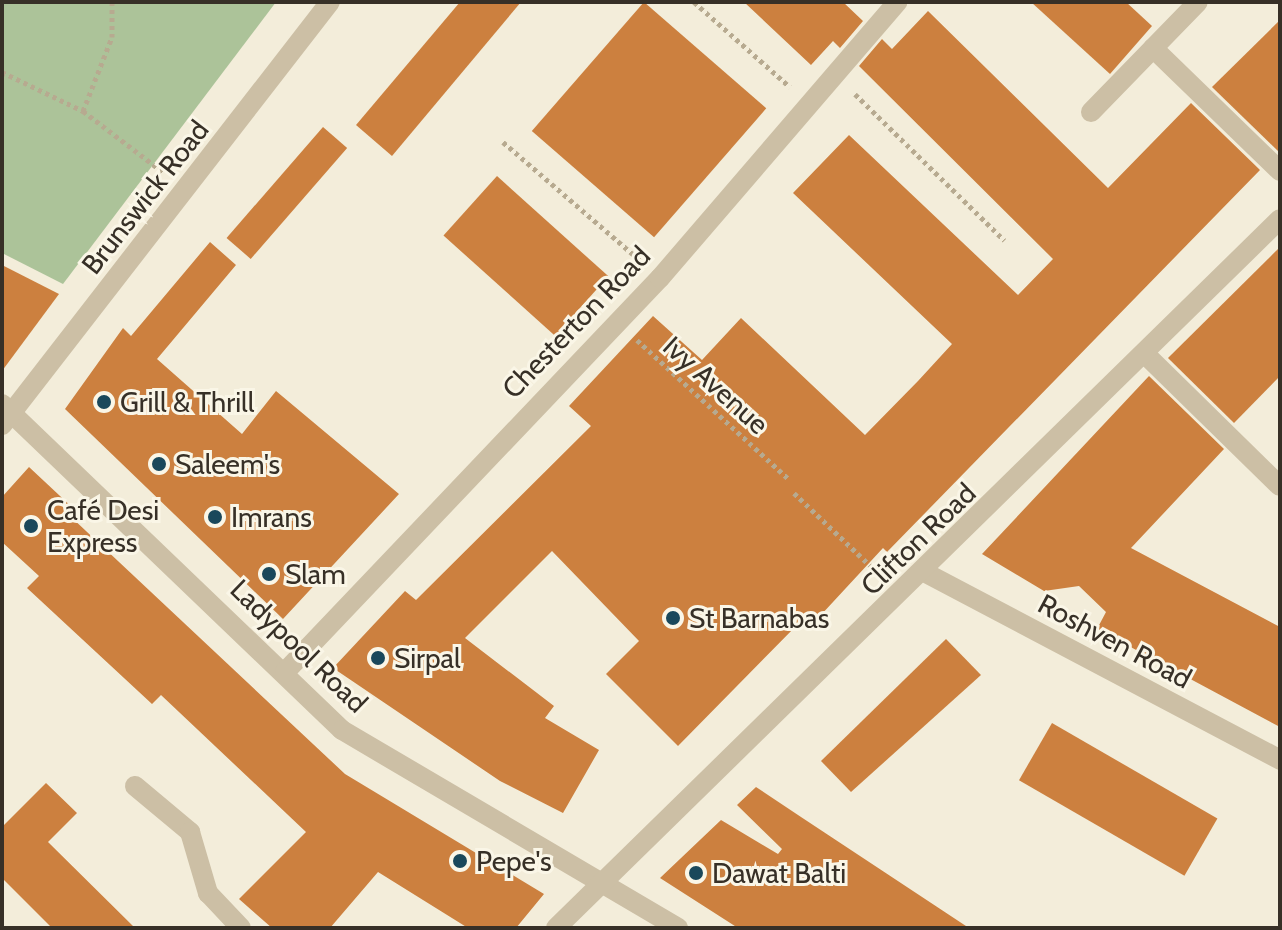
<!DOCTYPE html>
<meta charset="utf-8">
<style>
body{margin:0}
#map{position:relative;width:1282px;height:930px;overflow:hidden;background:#f3edda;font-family:Cabin,sans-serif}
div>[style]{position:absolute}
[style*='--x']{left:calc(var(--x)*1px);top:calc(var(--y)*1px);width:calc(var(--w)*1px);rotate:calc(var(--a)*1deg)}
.green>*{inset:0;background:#acc399}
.building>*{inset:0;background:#cc803f;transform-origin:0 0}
.path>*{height:5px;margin-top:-2.5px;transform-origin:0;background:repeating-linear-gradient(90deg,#b7aa90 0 4px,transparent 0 8px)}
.minor>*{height:20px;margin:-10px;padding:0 10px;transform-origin:10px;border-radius:10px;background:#ccbfa5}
.dots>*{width:22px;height:22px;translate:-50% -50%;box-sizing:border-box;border:4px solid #faf6e7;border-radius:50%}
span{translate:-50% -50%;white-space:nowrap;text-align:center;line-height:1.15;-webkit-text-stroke:6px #faf6e7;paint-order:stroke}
.street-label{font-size:28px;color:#373027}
.poi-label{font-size:28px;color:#373027}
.left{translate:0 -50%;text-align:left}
.frame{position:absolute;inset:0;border:4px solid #373027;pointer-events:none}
</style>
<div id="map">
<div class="green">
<i style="clip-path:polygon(2px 2px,276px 2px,63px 284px,2px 253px)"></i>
</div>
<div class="building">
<i style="clip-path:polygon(460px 2px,521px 2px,392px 156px,356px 125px)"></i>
<i style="left:644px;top:2px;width:162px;height:171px;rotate:41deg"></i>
<i style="clip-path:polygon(744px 2px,843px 2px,863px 21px,840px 48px,833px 41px,811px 65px)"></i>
<i style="clip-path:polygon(1031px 2px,1126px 2px,1152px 26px,1110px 74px)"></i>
<i style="clip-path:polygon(928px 11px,1108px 188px,1191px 103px,1260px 170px,887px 552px,883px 548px,808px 629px,800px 622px,678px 746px,606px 674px,639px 641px,552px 551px,465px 638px,554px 706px,545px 718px,599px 750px,563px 813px,500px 781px,333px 668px,405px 591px,416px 600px,591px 426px,569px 406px,653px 316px,702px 360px,741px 318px,865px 435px,918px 381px,952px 344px,793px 193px,849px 135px,1018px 295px,1053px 259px,859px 66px,882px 39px,892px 49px)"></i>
<i style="clip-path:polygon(1280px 20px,1280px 149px,1278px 151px,1212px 87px)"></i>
<i style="left:323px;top:127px;width:32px;height:147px;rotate:41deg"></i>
<i style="left:497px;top:176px;width:150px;height:80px;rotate:42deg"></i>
<i style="clip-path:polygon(210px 242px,236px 265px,157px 359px,242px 434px,276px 391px,399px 494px,283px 619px,65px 409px,123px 328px,131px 336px)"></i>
<i style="clip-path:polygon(1280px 247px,1280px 376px,1234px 423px,1168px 358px)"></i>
<i style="clip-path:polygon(2px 265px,59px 294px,2px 371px)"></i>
<i style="clip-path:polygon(1149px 376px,1224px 449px,1131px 548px,1280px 627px,1280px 727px,1097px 629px,1106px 612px,1079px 586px,1044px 591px,982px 554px)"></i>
<i style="clip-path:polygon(29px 467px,75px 510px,70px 516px,345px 774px,544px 894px,516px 928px,468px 928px,378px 872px,330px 928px,272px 928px,239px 899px,306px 832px,161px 695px,152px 704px,27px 588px,39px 576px,2px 542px,2px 497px)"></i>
<i style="clip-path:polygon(946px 639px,981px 675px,851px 792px,821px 761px)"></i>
<i style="left:1052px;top:723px;width:191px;height:66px;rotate:30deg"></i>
<i style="clip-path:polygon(46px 783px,77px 813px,48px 842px,135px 928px,52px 928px,2px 878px,2px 827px)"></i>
<i style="clip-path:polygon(756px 787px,801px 817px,969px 928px,738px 928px,660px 878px,721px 820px,778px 854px,782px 849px,737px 805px)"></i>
</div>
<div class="path">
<i style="--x:694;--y:2;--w:128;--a:41.5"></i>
<i style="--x:2;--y:72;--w:90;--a:25.7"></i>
<i style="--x:83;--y:111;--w:101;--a:37.3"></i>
<i style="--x:855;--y:94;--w:209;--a:44.4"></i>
<i style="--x:83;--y:111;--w:79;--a:-68.6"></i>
<i style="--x:112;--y:37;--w:35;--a:-90"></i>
<i style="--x:503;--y:142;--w:182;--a:40.8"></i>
<i style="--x:637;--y:340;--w:207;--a:42.5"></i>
<i style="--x:794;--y:493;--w:119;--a:43.6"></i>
</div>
<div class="minor">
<i style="--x:1153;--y:48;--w:177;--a:44.1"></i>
<i style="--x:1091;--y:112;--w:153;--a:-45.8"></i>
<i style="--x:1146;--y:355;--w:187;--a:44.4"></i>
<i style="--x:2;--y:404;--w:471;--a:43.8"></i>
<i style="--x:342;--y:730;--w:390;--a:30.5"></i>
<i style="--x:2;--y:425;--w:535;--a:-52.21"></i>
<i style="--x:924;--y:572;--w:403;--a:27.8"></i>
<i style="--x:285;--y:672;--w:544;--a:-46.42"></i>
<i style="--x:660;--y:278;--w:364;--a:-49.3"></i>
<i style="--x:135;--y:786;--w:72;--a:39.9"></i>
<i style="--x:190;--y:832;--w:64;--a:73.6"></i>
<i style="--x:208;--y:893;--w:48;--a:46.7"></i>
<i style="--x:556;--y:928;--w:1013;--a:-44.4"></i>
</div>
<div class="dots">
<i style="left:104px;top:402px;background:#1a485b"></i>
<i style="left:159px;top:464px;background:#1a485b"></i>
<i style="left:215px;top:517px;background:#1a485b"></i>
<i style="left:31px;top:526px;background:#1a485b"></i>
<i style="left:269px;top:574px;background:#1a485b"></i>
<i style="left:673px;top:618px;background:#1a485b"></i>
<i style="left:378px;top:658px;background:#1a485b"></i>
<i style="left:460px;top:861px;background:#1a485b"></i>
<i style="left:696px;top:873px;background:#1a485b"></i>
</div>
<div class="street-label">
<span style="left:145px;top:197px;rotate:-52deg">Brunswick Road</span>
<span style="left:576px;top:322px;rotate:-46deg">Chesterton Road</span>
<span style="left:716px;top:385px;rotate:42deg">Ivy Avenue</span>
<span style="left:918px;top:539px;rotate:-44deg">Clifton Road</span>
<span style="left:1115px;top:641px;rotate:28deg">Roshven Road</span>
<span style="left:299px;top:646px;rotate:44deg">Ladypool Road</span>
</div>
<div class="poi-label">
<span class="left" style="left:120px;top:402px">Grill &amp; Thrill</span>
<span class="left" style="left:175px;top:464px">Saleem's</span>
<span class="left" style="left:47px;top:526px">Café Desi<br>Express</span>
<span class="left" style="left:231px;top:517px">Imrans</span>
<span class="left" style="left:285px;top:574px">Slam</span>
<span class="left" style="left:689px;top:618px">St Barnabas</span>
<span class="left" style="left:394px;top:658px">Sirpal</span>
<span class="left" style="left:476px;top:861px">Pepe's</span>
<span class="left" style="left:712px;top:873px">Dawat Balti</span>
</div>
<div class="frame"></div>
</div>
